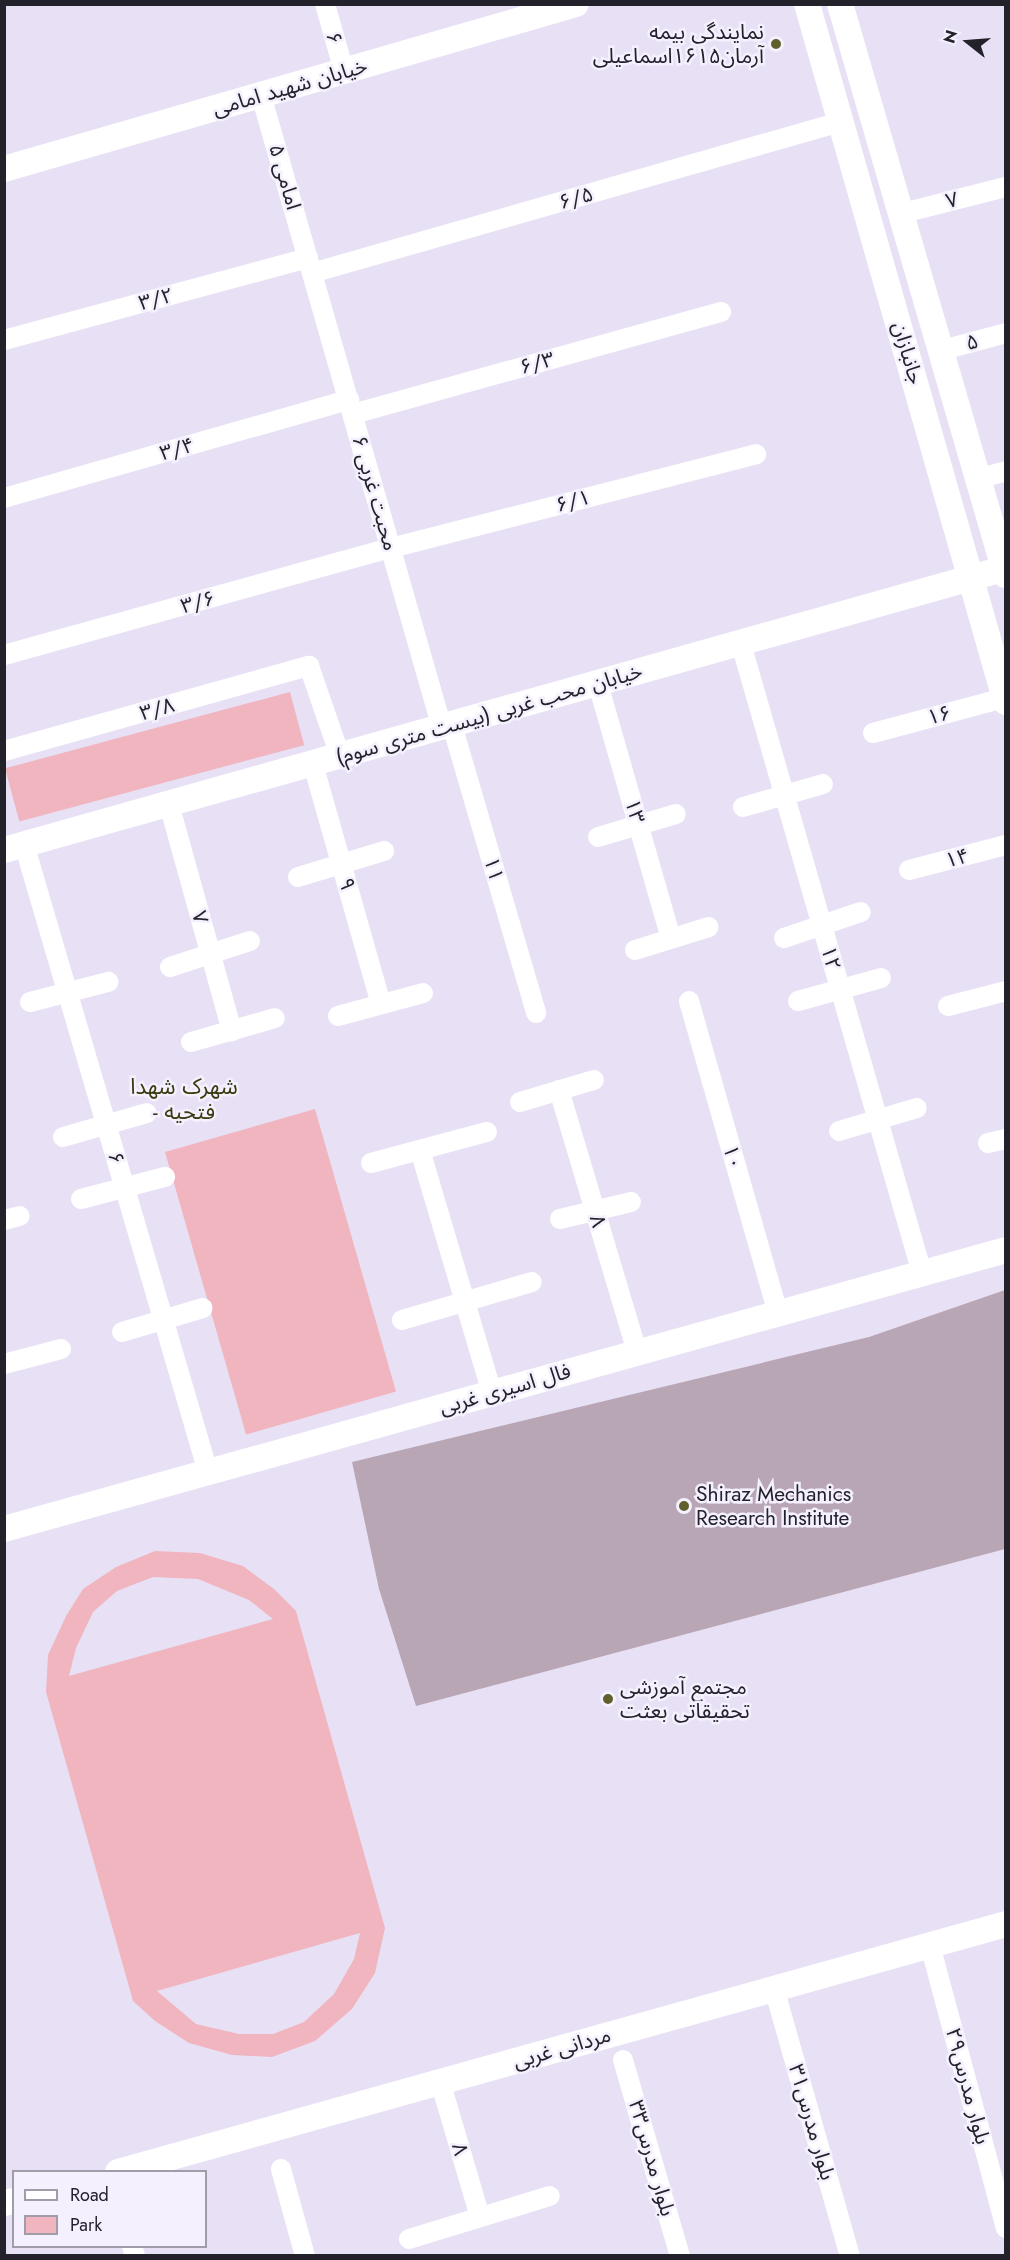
<!DOCTYPE html>
<meta charset="utf-8">
<style>
body{margin:0}
#map{position:relative;width:1010px;height:2260px;overflow:hidden;background:#e8e1f6;font-family:Jost,"Noto Sans Arabic",sans-serif}
div>[style]{position:absolute}
[style*='--x']{left:calc(var(--x)*1px);top:calc(var(--y)*1px);width:calc(var(--w)*1px);rotate:calc(var(--a)*1deg)}
.green>*{inset:0;background:#f0b5bf;transform-origin:0 0}
.building>*{inset:0;background:#b9a6b5}
.minor>*{height:20px;margin:-10px;padding:0 10px;transform-origin:10px;border-radius:10px;background:#fff}
.tertiary>*{height:26px;margin:-13px;padding:0 13px;transform-origin:13px;border-radius:13px;background:#fff}
.dots>*{width:16px;height:16px;translate:-50% -50%;box-sizing:border-box;border:3px solid #f4f0fd;border-radius:50%}
span{translate:-50% -50%;white-space:nowrap;text-align:center;line-height:1.15;-webkit-text-stroke:5px #f4f0fd;paint-order:stroke}
.poi-label{font-size:21px;color:#232129}
.right{translate:-100% -50%;text-align:right}
.left{translate:0 -50%;text-align:left}
.street-label{font-size:21px;color:#232129}
.neighbourhood-label{font-size:22px;color:#3a380e}
.frame{position:absolute;inset:0;border:6px solid #232129;pointer-events:none}
.legend{position:absolute;left:12px;top:2170px;width:195px;height:78px;box-sizing:border-box;background:#f4f0fd;border:2px solid #a09da8;margin:0;padding:8px 10px;list-style:none;font-size:18px;color:#232129}
.legend li{display:flex;align-items:center;gap:12px;height:30px}
.legend b{width:30px;border:2px solid #a09da8}
.north{position:absolute;left:938px;top:12px;width:60px;height:60px;-webkit-text-stroke:4px #f4f0fd;paint-order:stroke;rotate:287deg;font-size:16px;font-weight:700;line-height:24px;text-align:center;color:#232129}
.north::after{content:'';display:block;margin:auto;width:21px;height:27px;background:#232129;clip-path:polygon(50% 0,100% 100%,50% 72%,0 100%)}
</style>
<div id="map">
<div class="green">
<i style="left:290px;top:692px;width:55px;height:295px;rotate:75deg"></i>
<i style="left:315px;top:1109px;width:294px;height:156px;rotate:74deg"></i>
<i style="clip-path:polygon(evenodd,155px 1551px,200px 1553px,243px 1566px,274px 1589px,296px 1611px,385px 1928px,375px 1973px,352px 2009px,315px 2041px,272px 2057px,232px 2055px,189px 2043px,155px 2021px,133px 2001px,46px 1692px,48px 1655px,66px 1616px,83px 1589px,116px 1567px,155px 1551px,153px 1577px,198px 1579px,249px 1600px,273px 1619px,69px 1676px,76px 1648px,93px 1612px,117px 1591px,153px 1577px,155px 1551px,360px 1933px,354px 1959px,334px 1994px,304px 2022px,273px 2034px,239px 2034px,196px 2024px,157px 1991px,360px 1933px)"></i>
</div>
<div class="building">
<i style="clip-path:polygon(1005px 1290px,1005px 1549px,416px 1706px,379px 1589px,352px 1462px,869px 1337px)"></i>
</div>
<div class="minor">
<i style="--x:325;--y:4;--w:70;--a:74.2"></i>
<i style="--x:261;--y:95;--w:658;--a:74.04"></i>
<i style="--x:899;--y:214;--w:110;--a:-14.2"></i>
<i style="--x:312;--y:273;--w:549;--a:-15.96"></i>
<i style="--x:4;--y:340;--w:315;--a:-15.1"></i>
<i style="--x:939;--y:351;--w:69;--a:-15"></i>
<i style="--x:353;--y:414;--w:382;--a:-15.5"></i>
<i style="--x:977;--y:479;--w:30;--a:-15"></i>
<i style="--x:4;--y:498;--w:359;--a:-15.9"></i>
<i style="--x:741;--y:644;--w:655;--a:73.95"></i>
<i style="--x:4;--y:655;--w:402;--a:-15.5"></i>
<i style="--x:391;--y:548;--w:377;--a:-14.4"></i>
<i style="--x:598;--y:684;--w:264;--a:74"></i>
<i style="--x:452;--y:725;--w:300;--a:73.7"></i>
<i style="--x:873;--y:733;--w:136;--a:-15"></i>
<i style="--x:4;--y:751;--w:317;--a:-15.6"></i>
<i style="--x:309;--y:666;--w:95;--a:71"></i>
<i style="--x:313;--y:764;--w:249;--a:74.2"></i>
<i style="--x:169;--y:804;--w:236;--a:74.5"></i>
<i style="--x:743;--y:807;--w:83;--a:-16"></i>
<i style="--x:598;--y:837;--w:81;--a:-16.4"></i>
<i style="--x:24;--y:844;--w:654;--a:73.67"></i>
<i style="--x:909;--y:870;--w:100;--a:-14.5"></i>
<i style="--x:298;--y:877;--w:90;--a:-16.8"></i>
<i style="--x:784;--y:938;--w:81;--a:-18.7"></i>
<i style="--x:635;--y:950;--w:77;--a:-17.3"></i>
<i style="--x:170;--y:967;--w:84;--a:-18"></i>
<i style="--x:689;--y:1001;--w:324;--a:74.1"></i>
<i style="--x:798;--y:1001;--w:86;--a:-15.5"></i>
<i style="--x:30;--y:1002;--w:81;--a:-14.4"></i>
<i style="--x:948;--y:1006;--w:60;--a:-14.5"></i>
<i style="--x:338;--y:1016;--w:88;--a:-15.1"></i>
<i style="--x:191;--y:1042;--w:87;--a:-15.9"></i>
<i style="--x:559;--y:1090;--w:273;--a:73.4"></i>
<i style="--x:520;--y:1102;--w:77;--a:-16.6"></i>
<i style="--x:839;--y:1131;--w:81;--a:-16.4"></i>
<i style="--x:63;--y:1137;--w:87;--a:-15.9"></i>
<i style="--x:988;--y:1143;--w:18;--a:-13"></i>
<i style="--x:420;--y:1150;--w:253;--a:73.5"></i>
<i style="--x:371;--y:1163;--w:120;--a:-15"></i>
<i style="--x:81;--y:1199;--w:87;--a:-14.7"></i>
<i style="--x:560;--y:1219;--w:73;--a:-13.5"></i>
<i style="--x:4;--y:1220;--w:16;--a:-14"></i>
<i style="--x:402;--y:1320;--w:135;--a:-16.3"></i>
<i style="--x:122;--y:1332;--w:84;--a:-16.5"></i>
<i style="--x:4;--y:1364;--w:59;--a:-14.7"></i>
<i style="--x:930;--y:1945;--w:293;--a:75"></i>
<i style="--x:774;--y:1988;--w:279;--a:74.2"></i>
<i style="--x:623;--y:2060;--w:204;--a:73.8"></i>
<i style="--x:440;--y:2081;--w:142;--a:73.6"></i>
<i style="--x:281;--y:2169;--w:90;--a:74.6"></i>
<i style="--x:409;--y:2239;--w:147;--a:-17"></i>
<i style="--x:132;--y:2246;--w:10;--a:73"></i>
</div>
<div class="tertiary">
<i style="--x:807;--y:4;--w:726;--a:74.09"></i>
<i style="--x:840;--y:4;--w:595;--a:73.79"></i>
<i style="--x:4;--y:169;--w:595;--a:-16.09"></i>
<i style="--x:4;--y:850;--w:1041;--a:-15.72"></i>
<i style="--x:4;--y:1529;--w:1040;--a:-15.56"></i>
<i style="--x:118;--y:2172;--w:922;--a:-15.6"></i>
<i style="--x:4;--y:2203;--w:10;--a:-11"></i>
</div>
<div class="dots">
<i style="left:776px;top:44px;background:#615f2c"></i>
<i style="left:684px;top:1506px;background:#615f2c"></i>
<i style="left:608px;top:1699px;background:#615f2c"></i>
</div>
<div class="poi-label">
<span class="right" style="left:764px;top:44px">نمایندگی بیمه<br>آرمان۱۶۱۵اسماعیلی</span>
<span class="left" style="left:696px;top:1506px">Shiraz Mechanics<br>Research Institute</span>
<span class="left" style="left:620px;top:1699px">مجتمع آموزشی<br>تحقیقاتی بعثت</span>
</div>
<div class="street-label">
<span style="left:334px;top:38px;rotate:74deg">۶</span>
<span style="left:290px;top:87px;rotate:-16deg">خیابان شهید امامی</span>
<span style="left:285px;top:177px;rotate:74deg">امامی ۵</span>
<span style="left:576px;top:198px;rotate:-16deg">۶/۵</span>
<span style="left:952px;top:200px;rotate:-14deg">۷</span>
<span style="left:156px;top:299px;rotate:-15deg">۳/۲</span>
<span style="left:972px;top:342px;rotate:-15deg">۵</span>
<span style="left:908px;top:353px;rotate:74deg">جانبازان</span>
<span style="left:537px;top:363px;rotate:-15deg">۶/۳</span>
<span style="left:177px;top:449px;rotate:-16deg">۳/۴</span>
<span style="left:375px;top:493px;rotate:74deg">محبت غربی ۶</span>
<span style="left:573px;top:501px;rotate:-15deg">۶/۱</span>
<span style="left:198px;top:602px;rotate:-16deg">۳/۶</span>
<span style="left:157px;top:709px;rotate:-16deg">۳/۸</span>
<span style="left:489px;top:714px;rotate:-16deg">خیابان محب غربی (بیست متری سوم)</span>
<span style="left:939px;top:715px;rotate:-15deg">۱۶</span>
<span style="left:635px;top:811px;rotate:74deg">۱۳</span>
<span style="left:957px;top:858px;rotate:-15deg">۱۴</span>
<span style="left:494px;top:869px;rotate:74deg">۱۱</span>
<span style="left:347px;top:884px;rotate:75deg">۹</span>
<span style="left:200px;top:917px;rotate:74deg">۷</span>
<span style="left:831px;top:958px;rotate:74deg">۱۲</span>
<span style="left:733px;top:1157px;rotate:74deg">۱۰</span>
<span style="left:116px;top:1158px;rotate:74deg">۶</span>
<span style="left:598px;top:1221px;rotate:73deg">۸</span>
<span style="left:505px;top:1389px;rotate:-16deg">فال اسیری غربی</span>
<span style="left:562px;top:2048px;rotate:-16deg">مردانی غربی</span>
<span style="left:968px;top:2086px;rotate:75deg">۲۹بلوار مدرس</span>
<span style="left:812px;top:2122px;rotate:74deg">بلوار مدرس۳۱</span>
<span style="left:460px;top:2149px;rotate:74deg">۸</span>
<span style="left:652px;top:2158px;rotate:74deg">بلوار مدرس۳۳</span>
</div>
<div class="neighbourhood-label">
<span style="left:184px;top:1099px">شهرک شهدا<br>- فتحیه</span>
</div>
<div class="frame"></div>
<ul class="legend">
<li><b style="height:8px;background:#fff"></b>Road</li>
<li><b style="height:16px;background:#f0b5bf"></b>Park</li>
</ul>
<div class="north">N</div>
</div>
